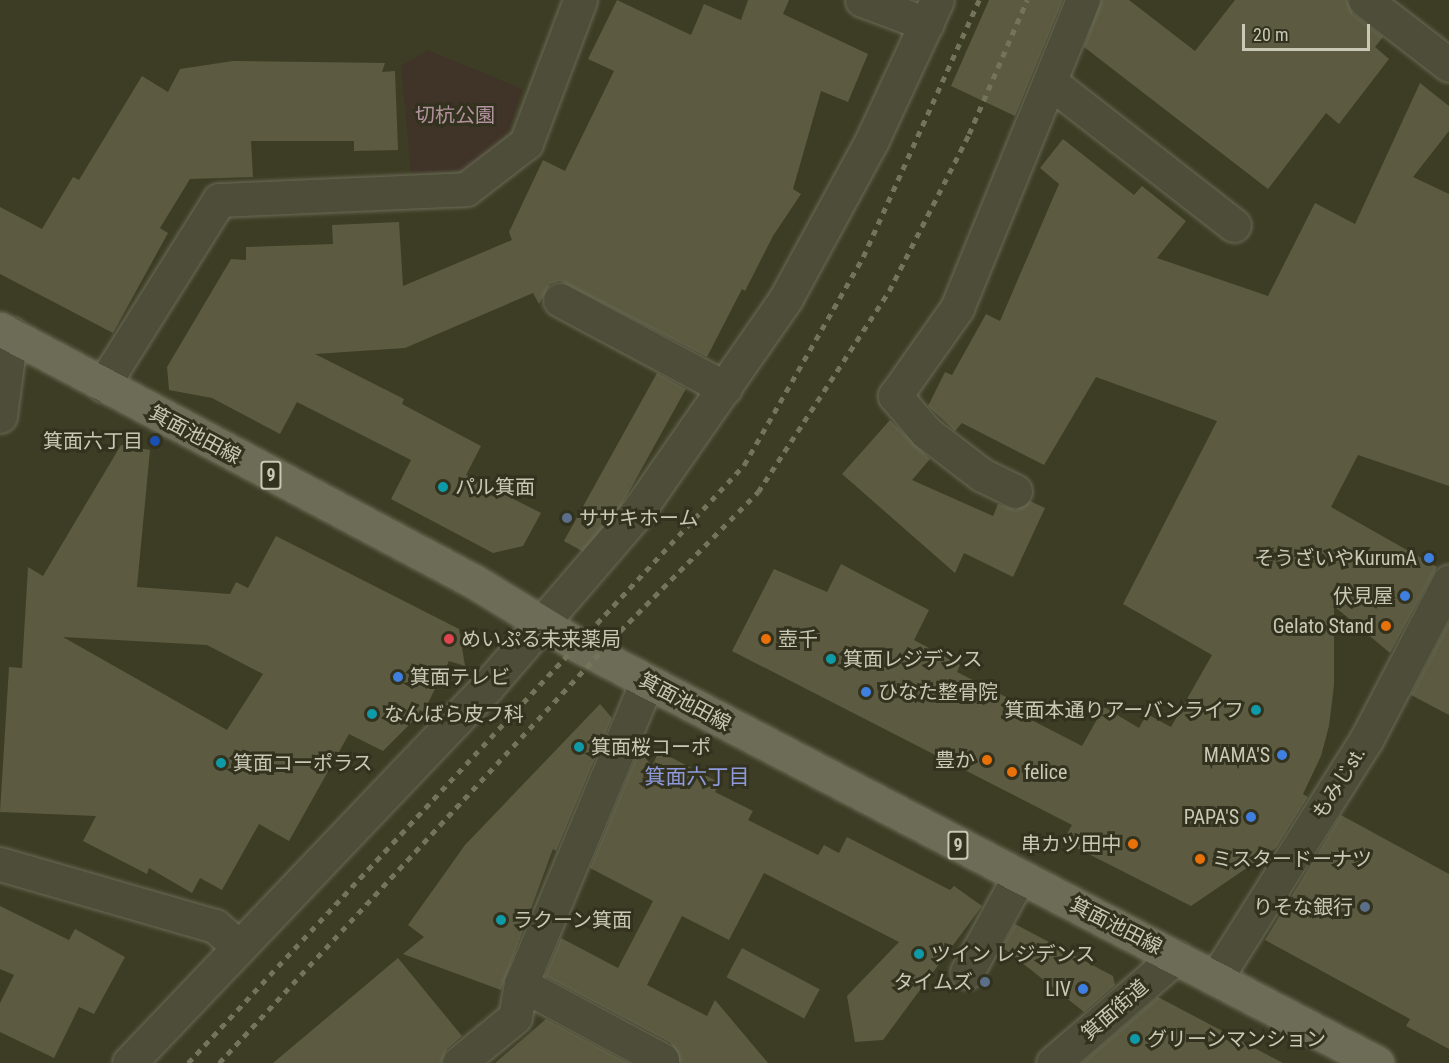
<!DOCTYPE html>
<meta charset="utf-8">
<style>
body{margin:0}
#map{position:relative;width:1449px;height:1063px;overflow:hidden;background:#3d3d25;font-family:"Roboto Condensed","Noto Sans JP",sans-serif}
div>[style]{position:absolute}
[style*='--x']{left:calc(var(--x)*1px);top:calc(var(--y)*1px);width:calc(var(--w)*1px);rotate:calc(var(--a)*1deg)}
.green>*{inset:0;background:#403429}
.building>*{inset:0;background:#5c5b41;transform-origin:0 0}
.roads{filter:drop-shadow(0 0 2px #6b6b57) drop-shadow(0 0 2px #6b6b57)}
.minor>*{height:33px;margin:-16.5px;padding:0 16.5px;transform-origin:16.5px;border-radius:16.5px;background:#4d4d39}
.major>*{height:33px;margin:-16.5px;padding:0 16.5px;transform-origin:16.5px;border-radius:16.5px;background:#6d6d57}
.rail>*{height:4.5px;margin-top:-2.25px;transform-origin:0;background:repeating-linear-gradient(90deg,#74745b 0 6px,transparent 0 12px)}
.dots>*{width:16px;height:16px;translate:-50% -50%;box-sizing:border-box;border:3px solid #32321e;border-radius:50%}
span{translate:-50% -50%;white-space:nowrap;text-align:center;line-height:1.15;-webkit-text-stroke:6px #32321e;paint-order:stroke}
.shield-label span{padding:2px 4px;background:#32321e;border:2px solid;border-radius:4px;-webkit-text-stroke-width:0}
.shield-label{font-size:18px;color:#c8c8b5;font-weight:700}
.park-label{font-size:20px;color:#b2929e}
.street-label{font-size:20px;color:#c8c8b5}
.poi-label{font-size:20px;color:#c8c8b5}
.right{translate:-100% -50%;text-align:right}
.left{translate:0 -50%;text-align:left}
.neighbourhood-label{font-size:21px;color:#8e9adc}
.scale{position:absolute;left:1242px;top:24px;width:128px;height:27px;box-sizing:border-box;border:3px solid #c8c8b5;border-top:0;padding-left:8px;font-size:18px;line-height:21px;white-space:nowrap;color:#c8c8b5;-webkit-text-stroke:4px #32321e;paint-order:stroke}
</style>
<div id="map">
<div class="green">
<i style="clip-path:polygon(428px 50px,522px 89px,509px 131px,471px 169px,411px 174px,401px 66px)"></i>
</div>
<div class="building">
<i style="clip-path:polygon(617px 0,691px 35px,704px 4px,741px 20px,748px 0,789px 0,783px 14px,868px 54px,848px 102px,821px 91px,793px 189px,801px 194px,773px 236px,745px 291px,742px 289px,707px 357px,560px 281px,550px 284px,539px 304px,533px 293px,405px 348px,315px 354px,404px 399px,402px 404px,481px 446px,466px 475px,541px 513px,523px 546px,493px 553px,391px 499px,411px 460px,297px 402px,280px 434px,212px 398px,169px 390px,167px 367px,231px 259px,246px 260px,246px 247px,333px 244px,332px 225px,399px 222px,403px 286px,512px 240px,509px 232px,543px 160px,565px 171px,614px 71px,588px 59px)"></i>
<i style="clip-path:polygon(989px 0,1063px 0,1015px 116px,951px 86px)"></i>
<i style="clip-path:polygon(1101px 0,1129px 0,1195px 51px,1235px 0,1347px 0,1353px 14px,1383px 37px,1375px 47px,1389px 59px,1339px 124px,1326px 113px,1268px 189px,1084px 47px)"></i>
<i style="clip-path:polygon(233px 61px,385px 63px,382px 72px,395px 71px,398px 150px,354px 151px,354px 141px,251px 141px,253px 177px,190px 179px,160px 228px,168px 233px,113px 333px,0 274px,0 207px,42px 229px,73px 177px,79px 180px,142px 76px,168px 92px,180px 69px)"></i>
<i style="clip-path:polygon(1420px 83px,1449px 106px,1449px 131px,1413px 177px,1449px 194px,1449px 486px,1358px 455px,1331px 507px,1437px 567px,1390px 653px,1334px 606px,1334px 685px,1329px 726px,1321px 756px,1303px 794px,1308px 797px,1276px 848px,1191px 906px,1063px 841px,1072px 825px,732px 651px,774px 569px,827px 592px,841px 564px,929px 610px,914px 640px,960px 665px,957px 672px,1020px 704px,1016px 712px,1082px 746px,1104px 707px,1139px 728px,1147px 714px,1171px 727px,1212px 655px,1123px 604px,1217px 421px,1096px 377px,1044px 465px,962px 423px,955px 431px,928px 406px,945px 372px,952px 375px,986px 314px,1000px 321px,1059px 184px,1040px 168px,1063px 139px,1134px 195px,1142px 186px,1186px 221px,1157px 258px,1268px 296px,1315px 203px,1355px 224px)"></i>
<i style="left:657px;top:373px;width:33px;height:192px;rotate:29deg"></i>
<i style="clip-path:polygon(890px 420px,930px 459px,912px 480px,993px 516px,998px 504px,1016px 510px,1030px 501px,1045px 508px,1013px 577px,964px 553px,955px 573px,842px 474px)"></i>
<i style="clip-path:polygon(evenodd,121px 445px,150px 450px,137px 587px,230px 594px,236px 582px,248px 588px,276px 536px,459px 629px,465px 666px,449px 661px,425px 709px,383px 751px,349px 734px,289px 841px,259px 824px,222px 890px,200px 878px,192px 893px,149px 868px,147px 874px,83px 841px,96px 816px,0 812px,9px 667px,22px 668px,28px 567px,43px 576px,121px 445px,63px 637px,207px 645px,263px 674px,227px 730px,63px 637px)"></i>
<i style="clip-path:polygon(1449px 622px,1449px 715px,1411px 695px)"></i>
<i style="clip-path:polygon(600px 704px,612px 718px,556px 851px,553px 849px,501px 990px,403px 954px,424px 937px,408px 925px,465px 845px)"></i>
<i style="clip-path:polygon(639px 750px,652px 766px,659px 751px,720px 783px,715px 792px,753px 811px,748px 820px,818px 855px,824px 845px,839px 853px,847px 837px,950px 890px,954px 886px,982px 906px,883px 1040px,855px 1042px,847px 996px,899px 942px,764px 873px,729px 940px,682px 916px,647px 985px,707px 1016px,715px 1000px,768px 1063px,680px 1063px,671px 1043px,545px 976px,561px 938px,618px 968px,653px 901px,590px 868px)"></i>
<i style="clip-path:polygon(1341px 815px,1449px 874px,1449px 1049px,1406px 1026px,1410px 1019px,1265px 940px)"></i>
<i style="clip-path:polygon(0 906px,69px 940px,75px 929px,125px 957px,94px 1014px,79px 1007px,54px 1058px,0 1032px,0 1003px,14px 975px,0 969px)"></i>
<i style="clip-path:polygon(1015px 924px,1113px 976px,1115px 985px,1084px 1012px,1002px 947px)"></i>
<i style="left:742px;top:948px;width:88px;height:33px;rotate:28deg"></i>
<i style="clip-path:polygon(398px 958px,462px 1036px,447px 1049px,441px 1063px,273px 1063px)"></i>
<i style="clip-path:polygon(1158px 997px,1283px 1063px,1082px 1063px)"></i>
<i style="clip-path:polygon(546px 1019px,628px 1063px,495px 1063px)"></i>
</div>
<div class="roads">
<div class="minor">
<i style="--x:862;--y:0;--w:69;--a:20.3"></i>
<i style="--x:1365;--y:0;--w:106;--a:37.7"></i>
<i style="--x:1050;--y:82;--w:233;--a:37.9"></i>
<i style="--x:560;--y:300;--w:187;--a:28.1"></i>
<i style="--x:103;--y:385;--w:218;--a:-57.9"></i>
<i style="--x:219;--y:200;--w:247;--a:-2.5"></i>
<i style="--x:466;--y:189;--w:76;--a:-37.5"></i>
<i style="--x:526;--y:143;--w:153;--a:-69.3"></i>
<i style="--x:0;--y:416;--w:83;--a:-82.4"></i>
<i style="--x:1015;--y:491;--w:37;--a:-154"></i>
<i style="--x:982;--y:475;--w:71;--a:-142.5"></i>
<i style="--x:926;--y:432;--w:48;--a:-130.7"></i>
<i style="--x:895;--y:396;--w:108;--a:-54.8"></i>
<i style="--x:957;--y:308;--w:333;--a:-67.8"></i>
<i style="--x:0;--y:864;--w:224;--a:16.1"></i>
<i style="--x:215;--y:926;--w:30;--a:41"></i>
<i style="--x:967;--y:972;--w:108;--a:-61.3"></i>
<i style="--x:1216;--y:978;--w:281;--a:-57.8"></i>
<i style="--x:1366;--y:740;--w:179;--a:-62.4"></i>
<i style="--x:521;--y:984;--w:160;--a:28.3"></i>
<i style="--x:662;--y:1060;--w:4;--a:135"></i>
<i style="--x:129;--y:1063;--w:519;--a:-46.4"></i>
<i style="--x:487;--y:687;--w:228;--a:-49.3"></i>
<i style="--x:636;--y:514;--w:263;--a:-55.2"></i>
<i style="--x:786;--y:298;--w:180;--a:-61.4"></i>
<i style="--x:872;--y:140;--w:154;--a:-65.1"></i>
<i style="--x:459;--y:1063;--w:72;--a:-39.4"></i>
<i style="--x:515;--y:1017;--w:34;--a:-80"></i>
<i style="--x:521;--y:984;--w:327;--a:-67.4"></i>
<i style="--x:1053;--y:1063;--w:162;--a:-40.8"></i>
</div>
<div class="major">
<i style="--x:0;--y:329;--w:538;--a:28.04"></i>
<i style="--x:475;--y:582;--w:119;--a:31.5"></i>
<i style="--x:576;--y:644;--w:904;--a:27.61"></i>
</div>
</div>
<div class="rail">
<i style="--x:188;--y:1063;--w:817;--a:-47.08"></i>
<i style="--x:744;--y:465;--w:240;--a:-60.2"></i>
<i style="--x:863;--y:257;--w:282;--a:-65.7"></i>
<i style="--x:219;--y:1063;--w:589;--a:-47.13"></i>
<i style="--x:620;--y:631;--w:196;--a:-45.2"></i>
<i style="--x:758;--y:492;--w:240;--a:-56.9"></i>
<i style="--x:889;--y:291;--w:176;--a:-63"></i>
<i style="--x:969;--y:134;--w:146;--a:-66.6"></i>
</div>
<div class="dots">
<i style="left:155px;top:441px;background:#1a4fb4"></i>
<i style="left:443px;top:487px;background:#0f9aa8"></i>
<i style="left:567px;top:518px;background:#5c6f8a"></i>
<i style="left:1429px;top:558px;background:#3f7fe0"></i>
<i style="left:1405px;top:596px;background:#3f7fe0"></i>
<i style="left:1386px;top:626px;background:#e8710a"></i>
<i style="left:449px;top:639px;background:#e0444e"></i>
<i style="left:766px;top:639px;background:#e8710a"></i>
<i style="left:831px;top:659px;background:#0f9aa8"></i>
<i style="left:398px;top:677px;background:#3f7fe0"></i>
<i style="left:866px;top:692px;background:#3f7fe0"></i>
<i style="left:1256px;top:710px;background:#0f9aa8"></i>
<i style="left:372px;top:714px;background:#0f9aa8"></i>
<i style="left:579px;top:747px;background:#0f9aa8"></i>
<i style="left:1282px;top:755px;background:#3f7fe0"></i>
<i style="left:987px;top:760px;background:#e8710a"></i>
<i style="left:221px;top:763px;background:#0f9aa8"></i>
<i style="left:1012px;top:772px;background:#e8710a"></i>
<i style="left:1251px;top:817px;background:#3f7fe0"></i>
<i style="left:1133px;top:844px;background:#e8710a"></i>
<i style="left:1200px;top:859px;background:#e8710a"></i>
<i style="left:1365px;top:907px;background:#5c6f8a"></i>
<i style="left:501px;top:920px;background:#0f9aa8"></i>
<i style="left:919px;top:954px;background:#0f9aa8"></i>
<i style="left:985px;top:982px;background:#5c6f8a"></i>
<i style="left:1083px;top:989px;background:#3f7fe0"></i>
<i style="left:1135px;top:1039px;background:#0f9aa8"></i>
</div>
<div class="shield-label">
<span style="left:271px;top:475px">9</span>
<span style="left:958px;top:845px">9</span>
</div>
<div class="park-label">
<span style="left:455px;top:115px">切杭公園</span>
</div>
<div class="street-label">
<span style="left:195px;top:435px;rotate:28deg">箕面池田線</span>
<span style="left:685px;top:702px;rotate:28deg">箕面池田線</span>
<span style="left:1339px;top:783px;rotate:-58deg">もみじst.</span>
<span style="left:1116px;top:926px;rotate:27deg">箕面池田線</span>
<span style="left:1115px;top:1010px;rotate:-41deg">箕面街道</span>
</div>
<div class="poi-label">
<span class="right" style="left:143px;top:441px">箕面六丁目</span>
<span class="left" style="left:455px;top:487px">パル箕面</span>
<span class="left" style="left:579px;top:518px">ササキホーム</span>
<span class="right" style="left:1417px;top:558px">そうざいやKurumA</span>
<span class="right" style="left:1393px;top:596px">伏見屋</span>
<span class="right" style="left:1374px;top:626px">Gelato Stand</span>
<span class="left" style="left:461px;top:639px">めいぷる未来薬局</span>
<span class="left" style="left:778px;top:639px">壺千</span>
<span class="left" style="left:843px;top:659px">箕面レジデンス</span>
<span class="left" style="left:410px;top:677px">箕面テレビ</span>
<span class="left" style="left:878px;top:692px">ひなた整骨院</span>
<span class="right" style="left:1244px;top:710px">箕面本通りアーバンライフ</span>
<span class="left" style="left:384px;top:714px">なんばら皮フ科</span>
<span class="left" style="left:591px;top:747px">箕面桜コーポ</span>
<span class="right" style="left:1270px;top:755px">MAMA'S</span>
<span class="right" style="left:975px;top:760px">豊か</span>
<span class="left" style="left:233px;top:763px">箕面コーポラス</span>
<span class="left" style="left:1024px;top:772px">felice</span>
<span class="right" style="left:1239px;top:817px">PAPA'S</span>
<span class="right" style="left:1121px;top:844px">串カツ田中</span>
<span class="left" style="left:1212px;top:859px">ミスタードーナツ</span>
<span class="right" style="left:1353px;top:907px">りそな銀行</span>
<span class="left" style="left:513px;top:920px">ラクーン箕面</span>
<span class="left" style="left:931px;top:954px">ツイン レジデンス</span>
<span class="right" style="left:973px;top:982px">タイムズ</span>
<span class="right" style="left:1071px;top:989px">LIV</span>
<span class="left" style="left:1147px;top:1039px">グリーンマンション</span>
</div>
<div class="neighbourhood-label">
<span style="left:697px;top:777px">箕面六丁目</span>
</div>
<div class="scale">20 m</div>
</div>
